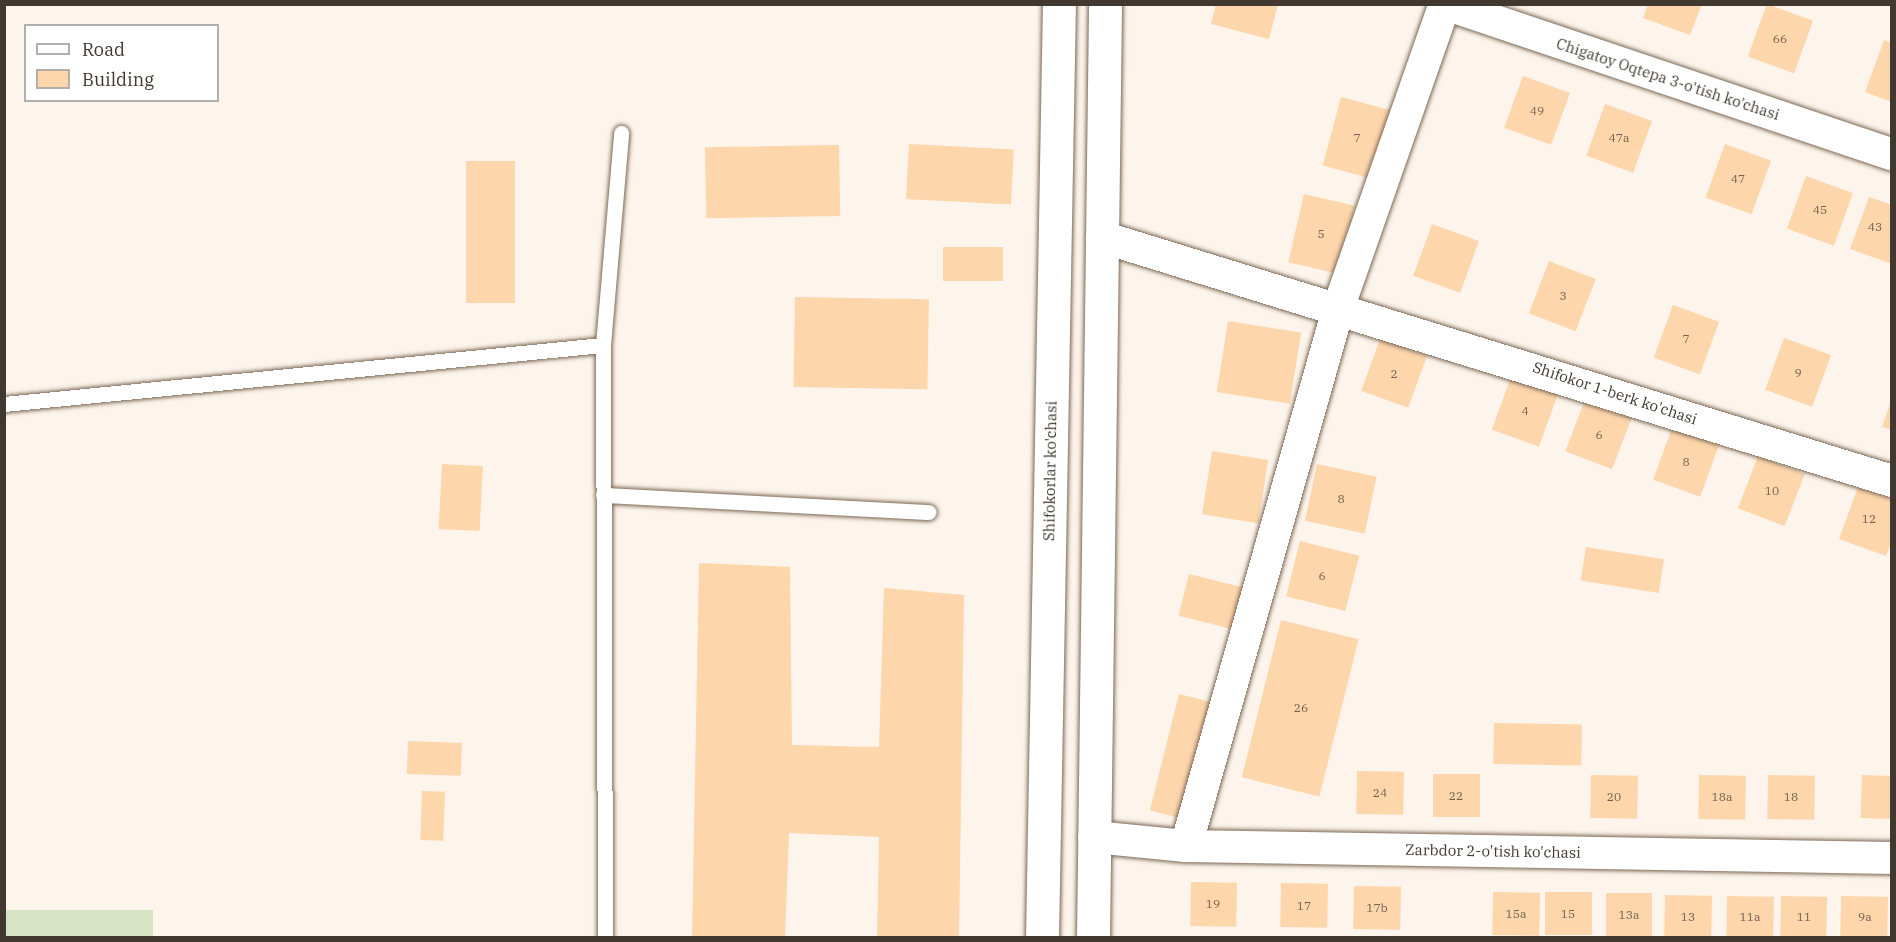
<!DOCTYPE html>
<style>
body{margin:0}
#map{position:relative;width:1896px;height:942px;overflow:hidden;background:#fdf4eb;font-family:"IBM Plex Serif",serif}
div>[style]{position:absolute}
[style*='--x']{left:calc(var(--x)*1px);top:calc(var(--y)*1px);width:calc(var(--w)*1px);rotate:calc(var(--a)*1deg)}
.green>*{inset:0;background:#d8e5c5;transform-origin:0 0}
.building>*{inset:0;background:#fed6ac;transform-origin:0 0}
.roads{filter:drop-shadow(0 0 2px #7b6854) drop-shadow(0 0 2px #7b6854)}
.lane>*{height:15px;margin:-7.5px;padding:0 7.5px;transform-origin:7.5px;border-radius:7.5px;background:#fff}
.street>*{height:32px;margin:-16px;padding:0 16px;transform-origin:16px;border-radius:16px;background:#fff}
.secondary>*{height:33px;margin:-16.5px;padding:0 16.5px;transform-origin:16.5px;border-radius:16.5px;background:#fff}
span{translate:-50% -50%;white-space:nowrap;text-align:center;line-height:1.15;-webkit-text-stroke:4.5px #fff;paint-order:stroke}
.number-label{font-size:12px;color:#70604f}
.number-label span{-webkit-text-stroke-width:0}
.street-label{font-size:15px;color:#413930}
.frame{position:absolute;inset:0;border:6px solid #413930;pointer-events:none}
.legend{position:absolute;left:24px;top:24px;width:195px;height:78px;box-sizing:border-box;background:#fff;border:2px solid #b3b0ac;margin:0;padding:8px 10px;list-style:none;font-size:18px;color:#413930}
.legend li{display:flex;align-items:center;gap:12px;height:30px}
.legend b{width:30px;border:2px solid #b3b0ac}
</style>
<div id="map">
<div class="green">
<i style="left:5px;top:910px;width:148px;height:27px"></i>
</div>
<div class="building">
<i style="clip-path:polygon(1216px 4px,1278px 4px,1269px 39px,1211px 24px)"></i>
<i style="clip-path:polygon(1648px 4px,1702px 4px,1690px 35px,1643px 18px)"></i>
<i style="left:1767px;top:4px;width:49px;height:56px;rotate:20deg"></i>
<i style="clip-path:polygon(1884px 40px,1892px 43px,1892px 102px,1865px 92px)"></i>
<i style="left:1523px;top:76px;width:50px;height:55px;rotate:20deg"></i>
<i style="left:1341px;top:97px;width:51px;height:71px;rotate:15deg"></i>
<i style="left:1605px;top:104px;width:50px;height:55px;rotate:20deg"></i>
<i style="left:909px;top:144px;width:105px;height:55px;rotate:3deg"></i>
<i style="left:1725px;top:144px;width:49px;height:57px;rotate:20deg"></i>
<i style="left:839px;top:145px;width:71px;height:134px;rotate:89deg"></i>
<i style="left:466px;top:161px;width:49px;height:142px"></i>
<i style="left:1806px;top:176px;width:50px;height:56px;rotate:20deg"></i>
<i style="left:1304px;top:194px;width:52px;height:70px;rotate:13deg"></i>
<i style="clip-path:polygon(1869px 197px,1892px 205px,1892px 264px,1850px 249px)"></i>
<i style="left:1432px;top:224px;width:50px;height:55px;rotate:20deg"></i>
<i style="left:943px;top:247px;width:60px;height:34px"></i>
<i style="left:1549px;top:261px;width:50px;height:56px;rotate:21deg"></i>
<i style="left:795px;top:297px;width:134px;height:90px;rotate:1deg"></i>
<i style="left:1673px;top:305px;width:49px;height:56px;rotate:20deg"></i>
<i style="left:1228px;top:321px;width:74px;height:72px;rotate:9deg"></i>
<i style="left:1784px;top:338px;width:50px;height:55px;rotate:20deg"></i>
<i style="left:1380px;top:339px;width:50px;height:55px;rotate:20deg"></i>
<i style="left:1511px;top:377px;width:50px;height:56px;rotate:20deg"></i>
<i style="left:1585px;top:400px;width:50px;height:55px;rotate:21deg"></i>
<i style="clip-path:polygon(1891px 401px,1892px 401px,1892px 430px,1882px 427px)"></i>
<i style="left:1672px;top:428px;width:50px;height:55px;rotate:20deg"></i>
<i style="left:1212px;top:451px;width:57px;height:64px;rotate:9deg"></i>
<i style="left:1758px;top:456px;width:50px;height:56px;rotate:21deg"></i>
<i style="left:442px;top:464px;width:41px;height:65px;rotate:3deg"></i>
<i style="left:1317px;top:464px;width:61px;height:58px;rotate:12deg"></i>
<i style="clip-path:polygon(1858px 487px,1892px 499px,1892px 541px,1886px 556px,1839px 539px)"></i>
<i style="left:1300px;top:541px;width:61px;height:57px;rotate:14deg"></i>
<i style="left:1586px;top:547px;width:79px;height:34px;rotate:9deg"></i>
<i style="clip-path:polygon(699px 563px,790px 567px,792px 745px,879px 747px,884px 588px,964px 595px,959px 938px,877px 938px,879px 837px,789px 833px,785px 938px,692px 938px)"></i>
<i style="left:1189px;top:574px;width:57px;height:43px;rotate:14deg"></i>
<i style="left:1281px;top:620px;width:80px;height:162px;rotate:14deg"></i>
<i style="left:1179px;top:694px;width:34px;height:120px;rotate:14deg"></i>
<i style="left:1494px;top:723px;width:88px;height:41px;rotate:1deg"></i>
<i style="left:408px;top:741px;width:54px;height:33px;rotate:2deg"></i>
<i style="left:1357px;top:771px;width:47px;height:43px;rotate:1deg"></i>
<i style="left:1433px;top:774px;width:47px;height:43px"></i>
<i style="left:1591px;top:775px;width:47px;height:43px;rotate:1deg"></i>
<i style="left:1699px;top:775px;width:47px;height:44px;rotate:1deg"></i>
<i style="left:1768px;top:775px;width:47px;height:44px;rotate:1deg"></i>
<i style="left:1862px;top:775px;width:30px;height:43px;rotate:2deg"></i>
<i style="left:422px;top:791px;width:23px;height:49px;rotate:2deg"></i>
<i style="left:1191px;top:882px;width:46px;height:44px;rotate:1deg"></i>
<i style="left:1281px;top:883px;width:47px;height:44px;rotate:1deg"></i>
<i style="left:1354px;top:886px;width:47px;height:43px;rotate:1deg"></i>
<i style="left:1493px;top:892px;width:47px;height:43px;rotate:1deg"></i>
<i style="left:1545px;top:892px;width:47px;height:43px"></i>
<i style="left:1606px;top:893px;width:46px;height:43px"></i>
<i style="left:1665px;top:895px;width:47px;height:43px;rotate:1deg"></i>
<i style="left:1727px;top:896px;width:47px;height:42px;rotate:1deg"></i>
<i style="left:1781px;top:896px;width:46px;height:42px;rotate:1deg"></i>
<i style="left:1841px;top:896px;width:47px;height:42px;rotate:1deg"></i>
</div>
<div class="roads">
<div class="lane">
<i style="--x:4;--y:404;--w:602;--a:-5.63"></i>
<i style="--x:603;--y:495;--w:326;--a:3"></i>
<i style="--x:605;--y:938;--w:593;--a:-90.19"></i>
<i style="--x:603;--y:345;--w:213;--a:-85.1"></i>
</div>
<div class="street">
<i style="--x:1445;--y:4;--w:471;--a:18.6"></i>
<i style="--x:1102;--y:237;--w:827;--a:17.16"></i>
<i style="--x:1094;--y:837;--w:92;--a:5.6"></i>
<i style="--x:1186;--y:846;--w:706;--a:0.97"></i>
<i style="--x:1186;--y:846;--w:561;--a:-74.18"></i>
<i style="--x:1339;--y:306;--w:320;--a:-70.7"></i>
</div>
<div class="secondary">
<i style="--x:1042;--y:938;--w:934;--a:-88.96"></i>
<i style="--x:1093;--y:938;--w:934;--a:-89.26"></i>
</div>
</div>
<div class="number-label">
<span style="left:1780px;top:39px">66</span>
<span style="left:1537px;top:111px">49</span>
<span style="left:1357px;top:138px">7</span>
<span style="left:1619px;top:138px">47a</span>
<span style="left:1738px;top:179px">47</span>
<span style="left:1820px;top:210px">45</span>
<span style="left:1875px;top:227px">43</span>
<span style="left:1321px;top:234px">5</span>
<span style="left:1563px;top:296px">3</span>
<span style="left:1686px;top:339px">7</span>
<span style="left:1798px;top:373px">9</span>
<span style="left:1394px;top:374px">2</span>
<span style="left:1525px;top:411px">4</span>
<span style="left:1599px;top:435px">6</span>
<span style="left:1686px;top:462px">8</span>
<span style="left:1772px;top:491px">10</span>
<span style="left:1341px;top:499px">8</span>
<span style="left:1869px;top:519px">12</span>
<span style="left:1322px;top:576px">6</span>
<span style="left:1301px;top:708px">26</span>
<span style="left:1380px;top:793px">24</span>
<span style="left:1456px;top:796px">22</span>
<span style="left:1614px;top:797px">20</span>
<span style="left:1722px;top:797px">18a</span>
<span style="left:1791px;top:797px">18</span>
<span style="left:1213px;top:904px">19</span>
<span style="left:1304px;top:906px">17</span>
<span style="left:1377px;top:908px">17b</span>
<span style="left:1516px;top:914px">15a</span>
<span style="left:1568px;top:914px">15</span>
<span style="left:1629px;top:915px">13a</span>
<span style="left:1688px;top:917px">13</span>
<span style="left:1750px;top:917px">11a</span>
<span style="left:1804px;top:917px">11</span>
<span style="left:1865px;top:917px">9a</span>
</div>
<div class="street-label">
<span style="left:1668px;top:79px;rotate:18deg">Chigatoy Oqtepa 3-o'tish ko'chasi</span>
<span style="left:1615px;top:393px;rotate:18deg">Shifokor 1-berk ko'chasi</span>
<span style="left:1050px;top:471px;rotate:-89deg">Shifokorlar ko'chasi</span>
<span style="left:1493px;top:851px;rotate:1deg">Zarbdor 2-o'tish ko'chasi</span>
</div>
<div class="frame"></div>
<ul class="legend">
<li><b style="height:8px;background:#fff"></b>Road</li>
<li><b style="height:16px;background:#fed6ac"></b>Building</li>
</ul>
</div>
